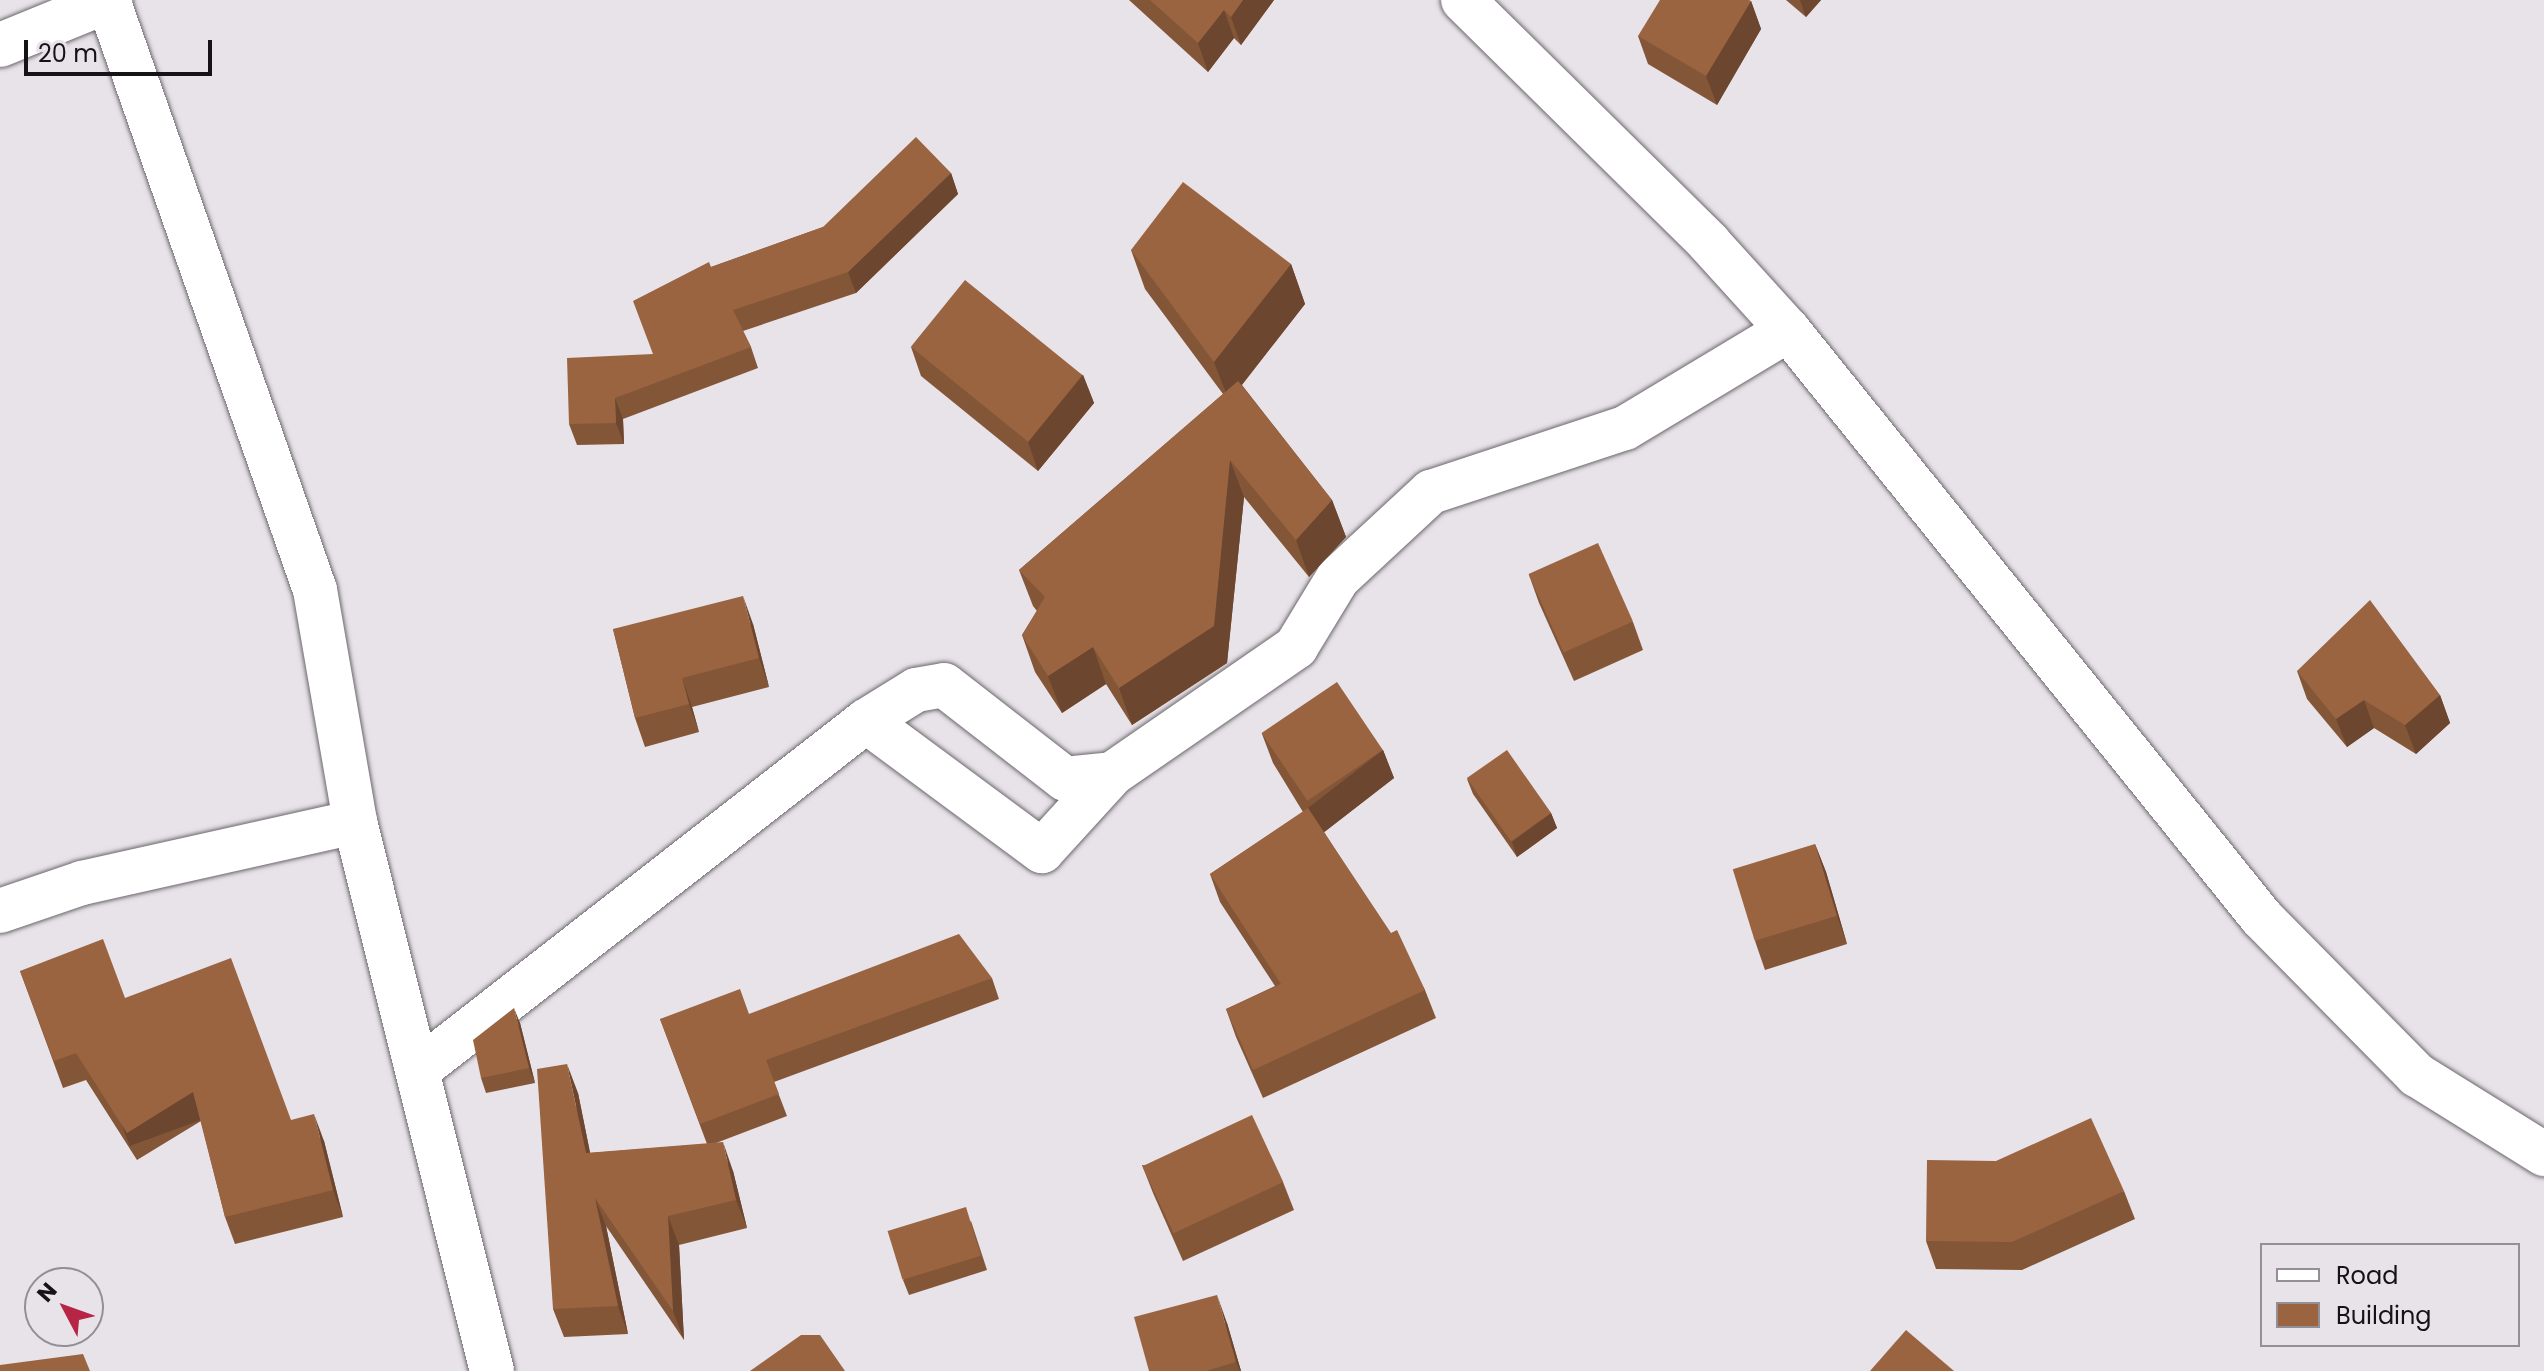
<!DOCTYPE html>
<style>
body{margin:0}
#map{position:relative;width:2544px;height:1371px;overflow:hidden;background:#e8e2e9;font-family:Poppins,sans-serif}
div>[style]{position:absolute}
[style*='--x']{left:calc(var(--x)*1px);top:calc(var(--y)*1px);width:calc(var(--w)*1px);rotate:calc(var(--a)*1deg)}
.roads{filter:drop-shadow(0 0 2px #6c676d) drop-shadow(0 0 2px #6c676d)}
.street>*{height:44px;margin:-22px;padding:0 22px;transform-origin:22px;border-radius:22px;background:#fff}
.wall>*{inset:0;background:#845638}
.shaded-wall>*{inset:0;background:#6c462e;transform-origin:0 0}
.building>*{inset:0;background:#9a6441;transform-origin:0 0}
span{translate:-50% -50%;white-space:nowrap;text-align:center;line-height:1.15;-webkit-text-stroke:7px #e8e2e9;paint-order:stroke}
.legend{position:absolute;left:2260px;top:1243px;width:260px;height:104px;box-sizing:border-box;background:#e8e2e9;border:2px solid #948f94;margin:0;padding:10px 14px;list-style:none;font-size:24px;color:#151315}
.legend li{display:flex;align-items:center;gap:16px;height:40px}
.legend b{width:40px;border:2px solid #948f94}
.north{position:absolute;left:24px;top:1267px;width:80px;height:80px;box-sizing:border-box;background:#e8e2e9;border:2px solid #948f94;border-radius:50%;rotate:311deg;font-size:22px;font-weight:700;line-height:32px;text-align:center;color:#151315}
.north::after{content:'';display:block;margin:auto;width:28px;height:36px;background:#b62543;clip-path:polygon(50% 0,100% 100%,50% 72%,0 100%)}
.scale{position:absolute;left:24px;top:40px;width:188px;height:36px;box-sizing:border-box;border:4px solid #151315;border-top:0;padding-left:10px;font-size:24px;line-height:28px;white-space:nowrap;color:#151315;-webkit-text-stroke:6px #e8e2e9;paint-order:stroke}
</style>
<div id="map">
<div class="roads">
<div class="street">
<i style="--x:108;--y:0;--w:625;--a:70.67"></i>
<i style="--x:315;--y:590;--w:235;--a:80.2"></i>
<i style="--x:355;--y:822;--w:566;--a:75.99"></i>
<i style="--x:1463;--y:0;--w:346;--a:44.6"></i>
<i style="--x:1709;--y:243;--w:118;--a:47.8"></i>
<i style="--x:1788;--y:330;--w:755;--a:51.13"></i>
<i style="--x:2262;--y:918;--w:221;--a:45.4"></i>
<i style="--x:2417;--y:1075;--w:150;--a:31.9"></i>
<i style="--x:0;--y:45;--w:119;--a:-22.2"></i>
<i style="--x:866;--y:721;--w:219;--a:36.5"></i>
<i style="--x:1042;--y:851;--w:104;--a:-47.7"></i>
<i style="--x:0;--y:911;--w:87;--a:-18.9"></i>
<i style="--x:82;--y:883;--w:280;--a:-12.6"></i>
<i style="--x:418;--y:1070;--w:568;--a:-37.92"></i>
<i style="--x:866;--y:721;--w:59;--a:-31.8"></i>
<i style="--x:916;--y:690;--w:28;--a:-10"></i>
<i style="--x:944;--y:685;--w:153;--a:37.8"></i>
<i style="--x:1065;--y:779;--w:47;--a:-6.1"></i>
<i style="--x:1112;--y:774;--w:224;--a:-34.6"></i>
<i style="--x:1296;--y:647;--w:81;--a:-58.7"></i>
<i style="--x:1338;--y:578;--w:127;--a:-42.8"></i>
<i style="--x:1431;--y:492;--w:204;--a:-18.3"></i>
<i style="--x:1625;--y:428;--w:190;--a:-31"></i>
</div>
</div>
<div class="wall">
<i style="clip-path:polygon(1129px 0,1274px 0,1241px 45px,1234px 38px,1208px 72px)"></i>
<i style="clip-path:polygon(1786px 0,1821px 0,1806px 17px)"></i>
<i style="clip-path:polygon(1751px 1px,1761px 29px,1717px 105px,1648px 64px,1638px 36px)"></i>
<i style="clip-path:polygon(951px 173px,958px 194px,856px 293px,743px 331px,751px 347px,758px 368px,623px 419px,624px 444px,577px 445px,569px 424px,653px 354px,711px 267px,823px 227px)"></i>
<i style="clip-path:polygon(1131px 250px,1291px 264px,1305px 304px,1242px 385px,1332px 500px,1346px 537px,1309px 577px,1244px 497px,1227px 663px,1132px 725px,1106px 684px,1062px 713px,1035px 672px,1022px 635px,1037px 611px,1033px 606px,1019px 570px,1223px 394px,1145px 289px)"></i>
<i style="clip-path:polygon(911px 347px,1083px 375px,1094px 403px,1038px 471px,921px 376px)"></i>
<i style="clip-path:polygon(1529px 575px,1633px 622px,1643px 650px,1574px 681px,1539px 603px)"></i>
<i style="clip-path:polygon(753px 624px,769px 687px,692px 707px,699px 732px,645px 747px,635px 718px,613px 629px)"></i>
<i style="clip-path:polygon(2297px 671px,2440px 695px,2450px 723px,2416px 754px,2374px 728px,2347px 747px,2307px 699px)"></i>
<i style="clip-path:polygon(1262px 734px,1383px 750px,1394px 778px,1324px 832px,1425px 990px,1436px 1018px,1263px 1098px,1236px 1037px,1226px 1009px,1275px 986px,1220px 902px,1210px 874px,1303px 812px,1273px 763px)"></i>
<i style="clip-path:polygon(1467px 779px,1551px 813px,1557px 828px,1517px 857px,1473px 794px)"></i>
<i style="clip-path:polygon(1815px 844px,1826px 872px,1847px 944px,1765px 970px,1755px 941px)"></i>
<i style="clip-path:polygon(20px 971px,125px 998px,291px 1120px,324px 1141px,343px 1217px,235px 1244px,225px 1217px,201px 1121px,137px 1160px,86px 1080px,63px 1088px)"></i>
<i style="clip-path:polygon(992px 978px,999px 999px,774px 1082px,787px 1116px,716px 1143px,733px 1171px,747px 1228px,679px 1245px,684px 1340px,606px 1226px,628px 1334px,564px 1337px,553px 1309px,578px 1093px,590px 1153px,707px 1144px,660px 1019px,749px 1014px)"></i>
<i style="clip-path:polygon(520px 1023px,535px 1083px,486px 1093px,481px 1078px)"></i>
<i style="clip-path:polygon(1142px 1165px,1283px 1182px,1294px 1210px,1183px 1261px,1153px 1193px)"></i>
<i style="clip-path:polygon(2124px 1191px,2135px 1219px,2022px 1270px,1936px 1269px,1926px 1241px)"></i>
<i style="clip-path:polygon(971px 1221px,987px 1270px,909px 1295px,903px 1280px)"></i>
<i style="clip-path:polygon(1227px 1323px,1241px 1371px,1149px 1371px)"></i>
</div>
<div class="shaded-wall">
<i style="clip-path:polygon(1243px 0,1274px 0,1241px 45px,1231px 17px)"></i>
<i style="clip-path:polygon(1800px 0,1821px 0,1806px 17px)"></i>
<i style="clip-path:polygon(1751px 1px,1761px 29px,1717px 105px,1706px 76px)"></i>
<i style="clip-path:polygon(1224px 10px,1234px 38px,1208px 72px,1198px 43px)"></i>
<i style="clip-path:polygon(951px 173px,958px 194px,856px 293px,848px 272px)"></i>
<i style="clip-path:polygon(1291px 264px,1305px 304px,1229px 401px,1214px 362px)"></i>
<i style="clip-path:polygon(1083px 375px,1094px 403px,1038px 471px,1028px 442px)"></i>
<i style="clip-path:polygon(615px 398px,623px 419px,624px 444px,616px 423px)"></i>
<i style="clip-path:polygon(1230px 460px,1244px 497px,1227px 663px,1132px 725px,1119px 688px)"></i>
<i style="clip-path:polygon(1332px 500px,1346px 537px,1309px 577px,1296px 540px)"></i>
<i style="clip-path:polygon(743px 596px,753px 624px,769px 687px,759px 658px)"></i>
<i style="clip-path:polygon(1093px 647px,1106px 684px,1062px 713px,1048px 676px)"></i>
<i style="clip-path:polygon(682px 678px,692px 707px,699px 732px,689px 704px)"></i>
<i style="clip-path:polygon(2440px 695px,2450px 723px,2416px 754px,2405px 725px)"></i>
<i style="clip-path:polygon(2364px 700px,2374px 728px,2347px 747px,2336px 719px)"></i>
<i style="clip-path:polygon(1383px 750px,1394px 778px,1318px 837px,1308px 808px)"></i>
<i style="clip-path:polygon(1551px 813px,1557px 828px,1517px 857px,1512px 842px)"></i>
<i style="clip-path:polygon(1815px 844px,1826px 872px,1847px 944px,1837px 916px)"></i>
<i style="clip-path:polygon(514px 1008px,520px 1023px,535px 1083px,529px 1068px)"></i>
<i style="clip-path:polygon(567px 1064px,578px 1093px,596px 1182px,586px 1153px)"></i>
<i style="left:193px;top:1092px;width:29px;height:78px;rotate:70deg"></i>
<i style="clip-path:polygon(314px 1114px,324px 1141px,343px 1217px,333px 1190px)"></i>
<i style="clip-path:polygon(723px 1142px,733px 1171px,747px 1228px,736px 1200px)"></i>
<i style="clip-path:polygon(595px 1198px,606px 1226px,628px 1334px,618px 1306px)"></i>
<i style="clip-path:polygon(668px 1216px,679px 1245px,684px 1340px,673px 1311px)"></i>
<i style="clip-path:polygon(1217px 1295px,1227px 1323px,1241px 1371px,1240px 1371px,1236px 1362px)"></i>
</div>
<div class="building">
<i style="clip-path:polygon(1150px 0,1243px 0,1231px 17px,1224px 10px,1198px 43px)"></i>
<i style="clip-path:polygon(1660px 0,1749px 0,1751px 1px,1706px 76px,1638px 36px)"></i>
<i style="clip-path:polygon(916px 137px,951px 173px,848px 272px,733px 310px,751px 347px,615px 398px,616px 423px,569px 424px,567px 358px,653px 354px,633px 301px,709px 262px,711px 267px,823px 227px)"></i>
<i style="clip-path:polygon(1183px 182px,1291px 264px,1214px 362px,1131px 250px)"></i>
<i style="left:965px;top:280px;width:151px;height:86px;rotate:39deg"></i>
<i style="clip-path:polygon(1238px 381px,1332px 500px,1296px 540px,1230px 460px,1214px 626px,1119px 688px,1093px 647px,1048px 676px,1022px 635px,1045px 597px,1019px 570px)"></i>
<i style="left:1598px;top:543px;width:86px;height:76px;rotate:66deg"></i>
<i style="clip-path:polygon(743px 596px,759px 658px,682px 678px,689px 704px,635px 718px,613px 629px)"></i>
<i style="clip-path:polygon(2370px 600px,2440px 695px,2405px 725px,2364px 700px,2336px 719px,2297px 671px)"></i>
<i style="left:1337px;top:682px;width:82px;height:91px;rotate:56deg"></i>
<i style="left:1507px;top:750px;width:77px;height:49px;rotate:55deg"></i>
<i style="clip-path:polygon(1308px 808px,1391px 933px,1397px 930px,1425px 990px,1253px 1070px,1226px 1009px,1281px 984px,1210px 874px)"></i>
<i style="left:1815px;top:844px;width:75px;height:86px;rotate:73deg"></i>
<i style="clip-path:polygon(959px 934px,992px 978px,766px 1060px,779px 1094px,700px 1124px,660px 1019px,740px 989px,749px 1014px)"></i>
<i style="clip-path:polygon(103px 939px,125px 998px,231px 958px,291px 1120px,314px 1114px,333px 1190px,225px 1217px,193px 1092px,127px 1133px,76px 1053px,54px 1061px,20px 971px)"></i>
<i style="clip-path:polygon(514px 1008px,529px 1068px,481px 1078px,473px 1040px)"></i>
<i style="clip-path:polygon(567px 1064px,586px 1153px,723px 1142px,736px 1200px,668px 1216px,673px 1311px,595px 1198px,618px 1306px,553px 1309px,537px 1069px)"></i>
<i style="left:1252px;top:1115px;width:74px;height:121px;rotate:65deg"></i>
<i style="clip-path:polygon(2091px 1118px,2124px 1191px,2012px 1242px,1926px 1241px,1927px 1160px,1996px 1161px)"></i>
<i style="left:966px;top:1207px;width:51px;height:82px;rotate:73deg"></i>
<i style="clip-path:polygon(1217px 1295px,1236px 1362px,1206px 1371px,1149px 1371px,1134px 1317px)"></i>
<i style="clip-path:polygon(1906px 1330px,1954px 1371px,1870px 1371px)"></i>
<i style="clip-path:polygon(801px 1335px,820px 1335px,845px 1371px,750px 1371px)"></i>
<i style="clip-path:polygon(83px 1354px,90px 1371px,0 1371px,0 1365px)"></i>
</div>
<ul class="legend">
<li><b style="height:10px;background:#fff"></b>Road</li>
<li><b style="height:22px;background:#9a6441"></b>Building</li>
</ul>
<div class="north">N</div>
<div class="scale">20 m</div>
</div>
